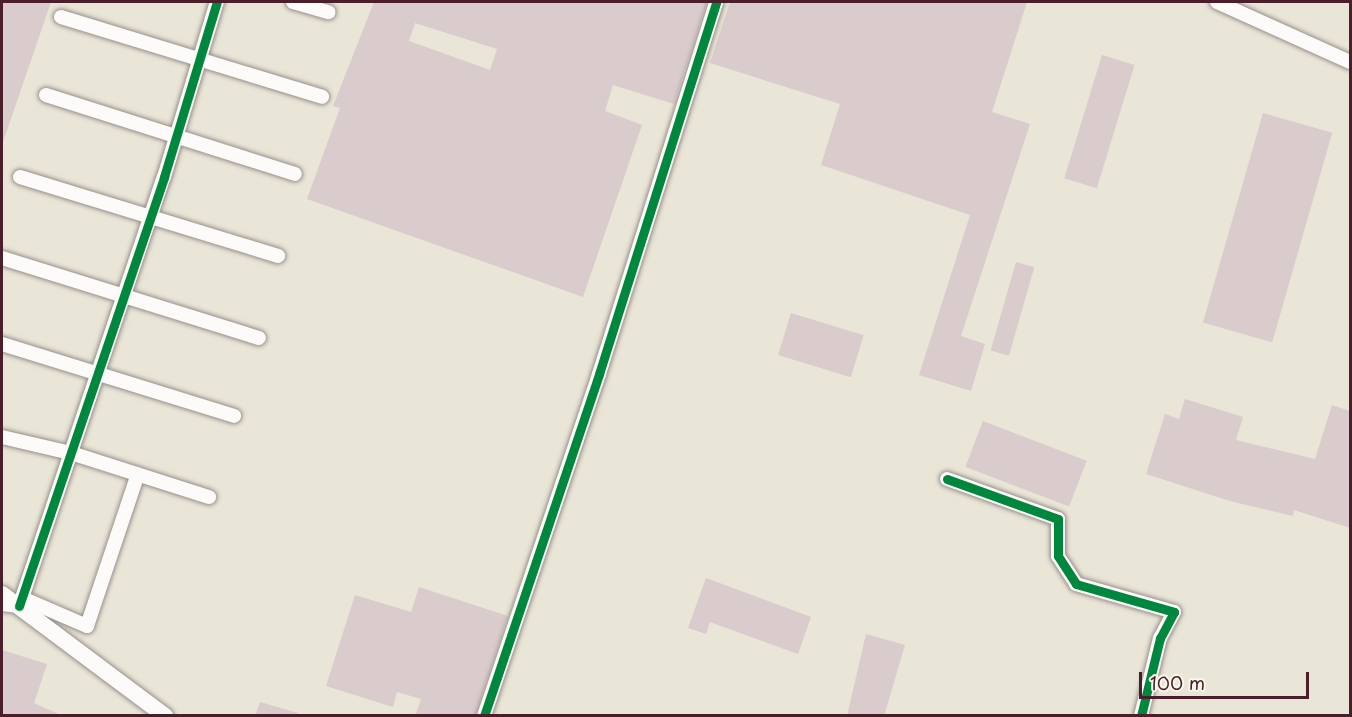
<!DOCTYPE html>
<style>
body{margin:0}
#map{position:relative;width:1352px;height:717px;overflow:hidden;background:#e9e5d7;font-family:"Playpen Sans",sans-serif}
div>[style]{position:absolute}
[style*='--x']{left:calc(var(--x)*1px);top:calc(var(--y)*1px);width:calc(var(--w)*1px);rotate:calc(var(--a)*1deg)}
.building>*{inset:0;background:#dacbcc;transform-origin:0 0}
.roads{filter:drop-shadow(0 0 2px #998f8b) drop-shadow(0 0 2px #998f8b)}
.minor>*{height:14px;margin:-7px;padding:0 7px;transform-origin:7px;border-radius:7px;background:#fcfbf9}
.tertiary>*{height:16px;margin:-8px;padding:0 8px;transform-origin:8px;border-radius:8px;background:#fcfbf9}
.cycleway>*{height:9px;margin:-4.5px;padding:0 4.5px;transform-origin:4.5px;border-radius:4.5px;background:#00873e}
span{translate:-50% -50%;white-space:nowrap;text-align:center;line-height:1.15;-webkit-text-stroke:4.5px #fbf7ec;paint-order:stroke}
.frame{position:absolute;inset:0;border:3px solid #4a1f2b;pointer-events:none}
.scale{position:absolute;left:1139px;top:672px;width:170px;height:27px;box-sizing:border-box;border:3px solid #4a1f2b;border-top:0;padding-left:8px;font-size:18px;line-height:21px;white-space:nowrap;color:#4a1f2b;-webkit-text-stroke:4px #fbf7ec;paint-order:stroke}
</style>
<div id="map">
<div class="building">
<i style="clip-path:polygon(2px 2px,51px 2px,3px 142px,2px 142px)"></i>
<i style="clip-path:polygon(evenodd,374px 2px,707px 2px,674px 104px,613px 85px,605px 111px,642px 125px,583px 297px,307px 199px,340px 108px,333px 106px,374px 2px,415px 23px,497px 49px,490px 70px,409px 41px,415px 23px)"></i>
<i style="clip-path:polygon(730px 2px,1027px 2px,992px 112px,1030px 124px,961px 336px,985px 344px,971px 391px,919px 375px,970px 215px,821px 165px,840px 104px,710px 63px)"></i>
<i style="left:1102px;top:55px;width:34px;height:129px;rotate:17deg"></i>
<i style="left:1263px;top:113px;width:72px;height:218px;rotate:16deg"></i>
<i style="left:1016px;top:262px;width:19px;height:92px;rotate:16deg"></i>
<i style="left:791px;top:313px;width:76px;height:44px;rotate:17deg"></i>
<i style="clip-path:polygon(1185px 399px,1243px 417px,1236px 440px,1315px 459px,1332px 405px,1350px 411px,1350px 528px,1294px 510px,1293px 516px,1230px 501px,1146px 474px,1165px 414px,1179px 419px)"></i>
<i style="left:983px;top:421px;width:111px;height:49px;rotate:21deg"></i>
<i style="clip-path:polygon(706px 578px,811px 617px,798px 654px,710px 622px,706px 634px,688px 628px)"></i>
<i style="clip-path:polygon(419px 587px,508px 616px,475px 716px,415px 716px,421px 699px,397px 692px,393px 707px,326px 686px,355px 595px,411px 612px)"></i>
<i style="clip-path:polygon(866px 634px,905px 645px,884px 716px,847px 716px)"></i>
<i style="clip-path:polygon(2px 650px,47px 664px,34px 703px,63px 716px,2px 716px)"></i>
<i style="clip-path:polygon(260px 702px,298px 713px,297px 716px,255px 716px)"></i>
</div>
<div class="roads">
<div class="minor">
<i style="--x:293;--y:2;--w:37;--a:16"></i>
<i style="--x:1217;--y:2;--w:146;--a:24.3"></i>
<i style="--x:61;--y:17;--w:273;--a:17"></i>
<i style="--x:46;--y:95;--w:261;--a:17.6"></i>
<i style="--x:20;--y:177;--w:270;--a:17"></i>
<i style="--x:2;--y:258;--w:269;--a:17.3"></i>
<i style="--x:2;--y:344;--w:243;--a:17.2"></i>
<i style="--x:2;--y:437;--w:71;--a:13.1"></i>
<i style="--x:71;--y:453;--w:145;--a:17.7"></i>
<i style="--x:947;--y:479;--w:118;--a:19.8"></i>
<i style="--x:1058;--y:519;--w:37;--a:90"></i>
<i style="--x:1058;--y:556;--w:33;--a:57"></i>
<i style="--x:1076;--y:584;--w:102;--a:15.9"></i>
<i style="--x:1174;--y:612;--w:30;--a:118"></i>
<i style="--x:1160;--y:638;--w:80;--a:103.7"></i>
<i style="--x:22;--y:598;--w:71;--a:23.3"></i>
<i style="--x:87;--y:626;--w:160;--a:-71.5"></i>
<i style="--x:2;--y:604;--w:17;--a:7"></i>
<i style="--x:19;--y:606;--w:9;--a:-69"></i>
<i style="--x:22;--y:598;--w:444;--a:-71.4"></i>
<i style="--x:164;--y:177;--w:183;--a:-73.2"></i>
<i style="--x:484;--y:716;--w:361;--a:-71.4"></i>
<i style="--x:599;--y:374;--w:390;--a:-72.5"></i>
</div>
<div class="tertiary">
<i style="--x:2;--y:594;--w:204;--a:36.8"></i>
</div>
</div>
<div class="cycleway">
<i style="--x:947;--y:479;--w:118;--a:19.8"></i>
<i style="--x:1058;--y:519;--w:37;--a:90"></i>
<i style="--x:1058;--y:556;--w:33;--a:57"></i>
<i style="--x:1076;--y:584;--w:102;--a:15.9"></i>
<i style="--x:1174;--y:612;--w:30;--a:118"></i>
<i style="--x:1160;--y:638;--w:80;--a:103.7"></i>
<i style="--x:19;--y:606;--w:453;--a:-71.3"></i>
<i style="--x:164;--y:177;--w:183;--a:-73.2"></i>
<i style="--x:484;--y:716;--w:361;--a:-71.4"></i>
<i style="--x:599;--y:374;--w:390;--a:-72.5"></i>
</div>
<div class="frame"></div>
<div class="scale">100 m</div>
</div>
